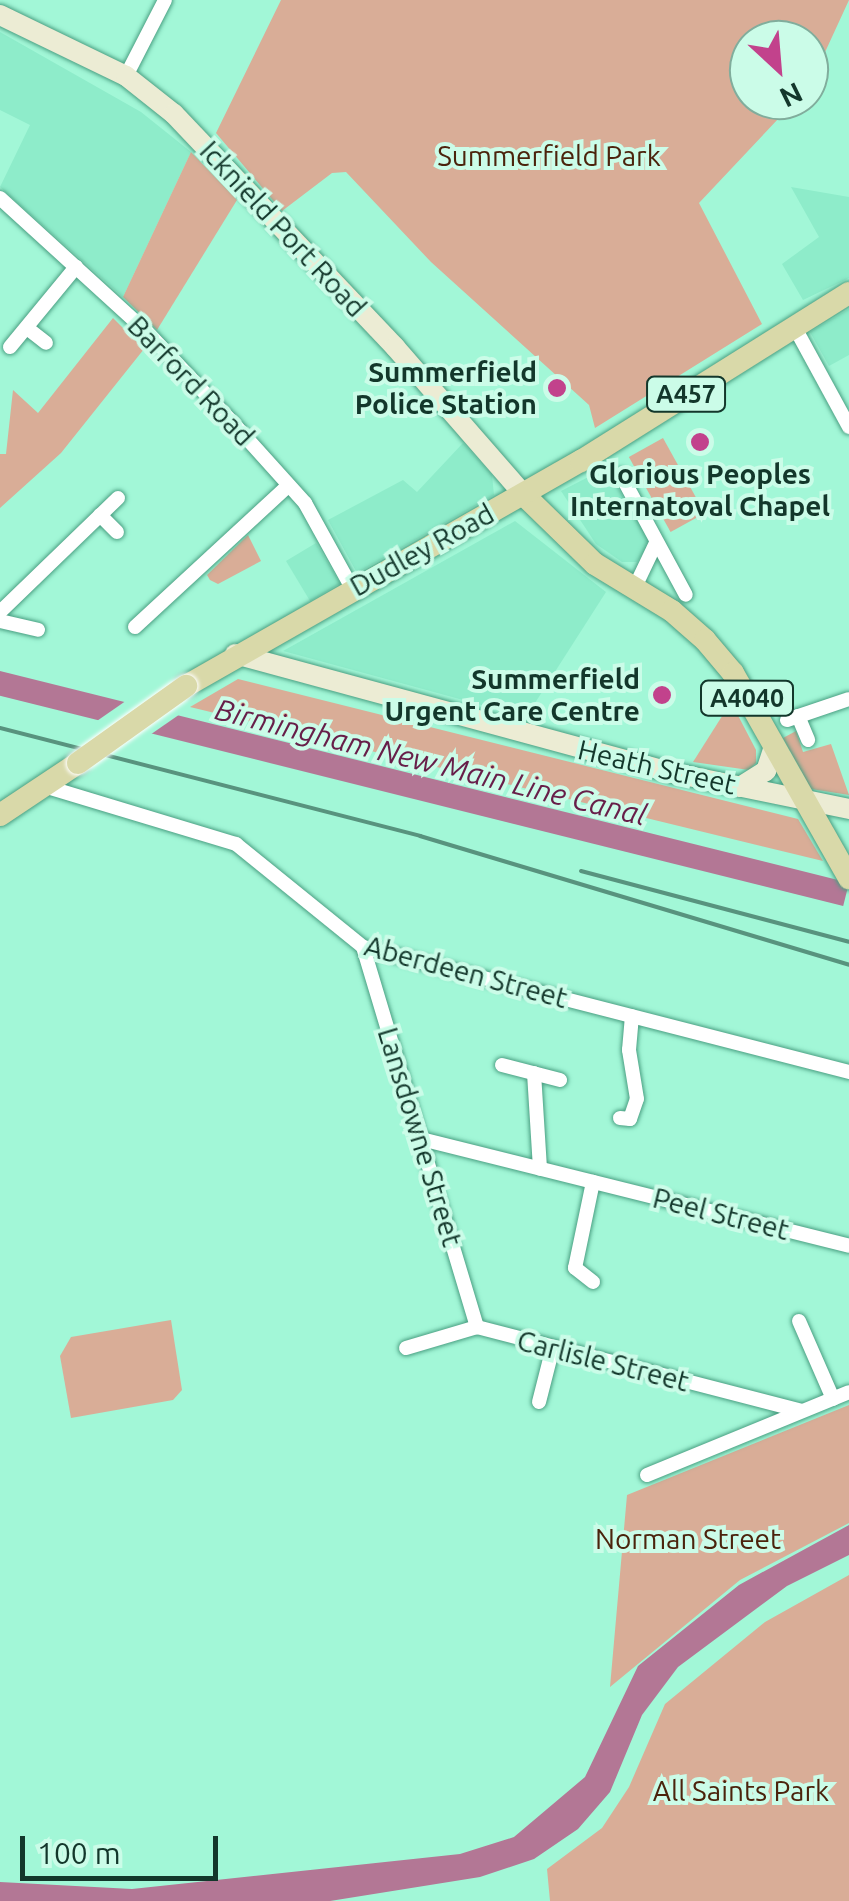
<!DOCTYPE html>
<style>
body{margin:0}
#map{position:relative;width:849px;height:1901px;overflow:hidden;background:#a2f7d7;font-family:Ubuntu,sans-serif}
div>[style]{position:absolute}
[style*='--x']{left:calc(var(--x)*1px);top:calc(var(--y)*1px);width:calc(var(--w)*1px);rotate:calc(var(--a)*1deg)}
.built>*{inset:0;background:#8eecca;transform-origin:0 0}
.green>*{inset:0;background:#d9ad97;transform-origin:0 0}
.water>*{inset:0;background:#b37795;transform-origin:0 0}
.pier>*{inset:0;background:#a2f7d7}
.roads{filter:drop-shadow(0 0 2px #4a9f82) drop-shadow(0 0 2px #4a9f82)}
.minor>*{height:14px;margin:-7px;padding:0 7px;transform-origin:7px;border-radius:7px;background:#fff}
.secondary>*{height:20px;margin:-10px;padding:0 10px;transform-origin:10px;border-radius:10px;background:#ececd4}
.primary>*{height:22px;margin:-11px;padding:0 11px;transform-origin:11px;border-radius:11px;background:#d9d9a9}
.rail>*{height:4px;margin:-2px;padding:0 2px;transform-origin:2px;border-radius:2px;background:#58937e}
.bridges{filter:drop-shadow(0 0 2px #fff) drop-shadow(0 0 2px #fff)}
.primary-bridge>*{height:22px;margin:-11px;padding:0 11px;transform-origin:11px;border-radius:11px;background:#d9d9a9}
.dots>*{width:28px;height:28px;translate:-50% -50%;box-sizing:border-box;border:5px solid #cbfce8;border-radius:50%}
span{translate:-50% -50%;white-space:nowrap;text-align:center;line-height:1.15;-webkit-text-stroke:8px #cbfce8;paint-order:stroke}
.shield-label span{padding:2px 8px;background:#cbfce8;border:2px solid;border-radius:8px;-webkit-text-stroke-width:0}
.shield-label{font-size:25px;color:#13372b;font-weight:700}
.park-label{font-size:28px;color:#4b230c}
.street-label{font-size:28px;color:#13372b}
.poi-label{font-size:28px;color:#13372b;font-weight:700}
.right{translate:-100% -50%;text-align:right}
.water-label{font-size:30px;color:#671e49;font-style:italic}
.north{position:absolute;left:729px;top:20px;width:100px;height:100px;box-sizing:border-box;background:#cbfce8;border:2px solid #81ad9c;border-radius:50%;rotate:154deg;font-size:28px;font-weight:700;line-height:40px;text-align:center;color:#13372b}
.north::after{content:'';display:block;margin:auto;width:35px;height:45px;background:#c2428c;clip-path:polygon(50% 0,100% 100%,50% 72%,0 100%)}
.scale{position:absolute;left:20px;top:1836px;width:198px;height:45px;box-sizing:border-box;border:5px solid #13372b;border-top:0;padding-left:12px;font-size:30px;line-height:35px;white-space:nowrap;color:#13372b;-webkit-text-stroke:8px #cbfce8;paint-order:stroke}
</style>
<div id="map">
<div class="built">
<i style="clip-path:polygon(0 32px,141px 112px,191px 152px,123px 297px,0 187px,30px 125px,0 110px)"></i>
<i style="clip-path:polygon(791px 187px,849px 197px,849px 278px,803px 300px,782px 264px,819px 237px)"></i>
<i style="clip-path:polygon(849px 309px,849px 355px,829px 366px,810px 332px)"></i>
<i style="clip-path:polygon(463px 443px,492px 475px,494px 495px,357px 573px,328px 520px,403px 480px,417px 492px)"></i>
<i style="clip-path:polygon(606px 468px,650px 542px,637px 562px,622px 562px,596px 544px,561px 491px)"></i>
<i style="clip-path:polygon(515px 521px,606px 592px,526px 717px,283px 651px)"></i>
<i style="left:316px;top:543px;width:47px;height:35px;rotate:59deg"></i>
</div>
<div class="green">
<i style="clip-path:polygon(281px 0,849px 0,809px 87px,809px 40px,749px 40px,749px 100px,796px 100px,699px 203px,762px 324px,595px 428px,589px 405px,431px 262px,346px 172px,332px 173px,282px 211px,216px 133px)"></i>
<i style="clip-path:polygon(191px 152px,237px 200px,157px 330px,123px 297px)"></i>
<i style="clip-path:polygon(113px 318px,144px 349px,61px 453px,0 508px,0 454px,6px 454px,13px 390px,38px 413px)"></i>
<i style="left:663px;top:438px;width:86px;height:39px;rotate:61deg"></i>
<i style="clip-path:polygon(248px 535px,261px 561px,218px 584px,210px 580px,207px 575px)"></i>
<i style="clip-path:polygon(238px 679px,798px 819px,823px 861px,190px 707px)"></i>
<i style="clip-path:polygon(731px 702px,756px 750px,756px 763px,749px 770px,693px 762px)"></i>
<i style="clip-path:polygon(796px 731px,803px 752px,831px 744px,849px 795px,811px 789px,783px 738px)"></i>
<i style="clip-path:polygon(171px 1320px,182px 1390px,173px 1400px,71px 1418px,60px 1356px,71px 1337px)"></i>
<i style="clip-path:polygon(849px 1405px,849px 1523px,740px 1580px,610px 1687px,627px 1495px)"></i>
<i style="clip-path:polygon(849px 1575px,849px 1901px,550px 1901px,547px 1869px,602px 1828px,629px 1787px,665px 1704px,765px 1622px)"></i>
</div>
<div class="water">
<i style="left:0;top:671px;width:875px;height:24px;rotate:14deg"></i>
<i style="clip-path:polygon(849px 1525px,849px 1555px,787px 1586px,678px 1667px,642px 1715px,610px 1792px,578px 1829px,534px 1859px,480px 1877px,330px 1901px,0 1901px,0 1882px,132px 1889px,460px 1854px,514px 1837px,585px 1777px,638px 1666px,739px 1585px)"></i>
</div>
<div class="pier">
<i style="clip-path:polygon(130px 698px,183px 712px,147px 737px,94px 723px)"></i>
</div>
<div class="roads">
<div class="minor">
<i style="--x:126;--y:76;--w:85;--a:-62.8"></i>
<i style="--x:0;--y:198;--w:199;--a:42.4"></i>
<i style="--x:147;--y:332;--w:125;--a:46.6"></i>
<i style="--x:233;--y:423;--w:108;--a:48"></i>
<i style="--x:305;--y:503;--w:97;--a:61.1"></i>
<i style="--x:794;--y:326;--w:115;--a:61.4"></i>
<i style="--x:27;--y:328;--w:24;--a:38"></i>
<i style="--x:10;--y:347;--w:104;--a:-50.5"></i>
<i style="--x:621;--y:475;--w:136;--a:61.6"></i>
<i style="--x:100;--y:515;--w:24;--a:45"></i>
<i style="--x:635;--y:587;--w:47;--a:-64.5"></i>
<i style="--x:0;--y:612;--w:164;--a:-44"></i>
<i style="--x:0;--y:621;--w:39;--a:13"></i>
<i style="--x:135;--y:627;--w:209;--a:-42.7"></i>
<i style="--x:798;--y:716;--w:26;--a:67"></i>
<i style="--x:787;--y:720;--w:65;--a:-18.7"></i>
<i style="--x:44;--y:786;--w:201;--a:16.8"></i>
<i style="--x:236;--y:844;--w:164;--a:39"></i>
<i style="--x:363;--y:947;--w:502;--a:14.42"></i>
<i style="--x:363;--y:947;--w:397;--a:73.3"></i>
<i style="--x:502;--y:1065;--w:60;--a:14.5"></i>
<i style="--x:534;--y:1073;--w:96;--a:86.4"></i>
<i style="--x:620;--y:1118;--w:10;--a:6"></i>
<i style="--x:630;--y:1119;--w:21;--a:-71"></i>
<i style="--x:637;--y:1099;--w:50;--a:-99.3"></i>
<i style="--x:629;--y:1050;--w:34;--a:-85"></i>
<i style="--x:421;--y:1139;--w:441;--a:14"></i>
<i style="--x:593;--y:1282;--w:23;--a:-142"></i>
<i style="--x:575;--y:1268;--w:88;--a:-78.2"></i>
<i style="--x:799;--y:1321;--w:85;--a:66.4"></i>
<i style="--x:406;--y:1348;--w:74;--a:-16.5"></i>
<i style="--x:477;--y:1327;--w:335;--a:14.5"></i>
<i style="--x:539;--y:1402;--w:57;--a:-75.7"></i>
<i style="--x:647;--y:1475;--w:218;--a:-22.3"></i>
</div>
<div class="secondary">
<i style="--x:0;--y:15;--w:140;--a:25.8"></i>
<i style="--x:126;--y:76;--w:61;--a:38.4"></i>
<i style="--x:174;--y:114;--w:321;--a:46.5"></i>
<i style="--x:395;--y:347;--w:196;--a:48.9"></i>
<i style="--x:235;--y:654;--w:455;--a:15.2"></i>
<i style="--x:674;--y:773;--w:179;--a:11.6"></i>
<i style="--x:740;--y:787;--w:31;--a:-32"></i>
<i style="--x:766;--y:771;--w:26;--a:-72"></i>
</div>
<div class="primary">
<i style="--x:524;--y:495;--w:99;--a:44.2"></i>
<i style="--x:595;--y:564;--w:90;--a:31.4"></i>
<i style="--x:672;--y:611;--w:44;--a:41.3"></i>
<i style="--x:705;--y:640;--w:43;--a:49.7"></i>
<i style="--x:733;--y:673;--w:236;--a:60.5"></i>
<i style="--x:186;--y:686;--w:455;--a:-29.7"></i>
<i style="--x:581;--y:461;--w:316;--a:-32.1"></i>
<i style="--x:0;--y:815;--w:94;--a:-33.7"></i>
</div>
</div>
<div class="rail">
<i style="--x:0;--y:728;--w:434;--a:14.4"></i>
<i style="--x:420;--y:836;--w:448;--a:16.7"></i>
<i style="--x:581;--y:871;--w:277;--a:14.8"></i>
</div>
<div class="bridges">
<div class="primary-bridge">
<i style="--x:78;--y:763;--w:133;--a:-35.5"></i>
</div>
</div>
<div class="dots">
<i style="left:557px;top:388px;background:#c2428c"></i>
<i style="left:700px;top:442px;background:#c2428c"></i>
<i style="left:662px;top:695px;background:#c2428c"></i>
</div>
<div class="shield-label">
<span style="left:686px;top:394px">A457</span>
<span style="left:747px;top:698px">A4040</span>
</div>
<div class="park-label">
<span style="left:549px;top:156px">Summerfield Park</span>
<span style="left:688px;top:1539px">Norman Street</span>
<span style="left:741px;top:1791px">All Saints Park</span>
</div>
<div class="street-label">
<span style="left:283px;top:229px;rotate:47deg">Icknield Port Road</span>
<span style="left:191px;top:381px;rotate:46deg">Barford Road</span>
<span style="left:422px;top:550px;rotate:-29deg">Dudley Road</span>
<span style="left:657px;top:767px;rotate:13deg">Heath Street</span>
<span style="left:466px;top:972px;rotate:15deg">Aberdeen Street</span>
<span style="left:420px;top:1137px;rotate:73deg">Lansdowne Street</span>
<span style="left:721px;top:1214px;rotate:14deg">Peel Street</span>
<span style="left:603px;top:1361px;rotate:14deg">Carlisle Street</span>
</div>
<div class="poi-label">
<span class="right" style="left:537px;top:388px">Summerfield<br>Police Station</span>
<span style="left:700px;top:490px">Glorious Peoples<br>Internatoval Chapel</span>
<span class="right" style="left:640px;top:695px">Summerfield<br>Urgent Care Centre</span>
</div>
<div class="water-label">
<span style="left:431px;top:762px;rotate:14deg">Birmingham New Main Line Canal</span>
</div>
<div class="north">N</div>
<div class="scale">100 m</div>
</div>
